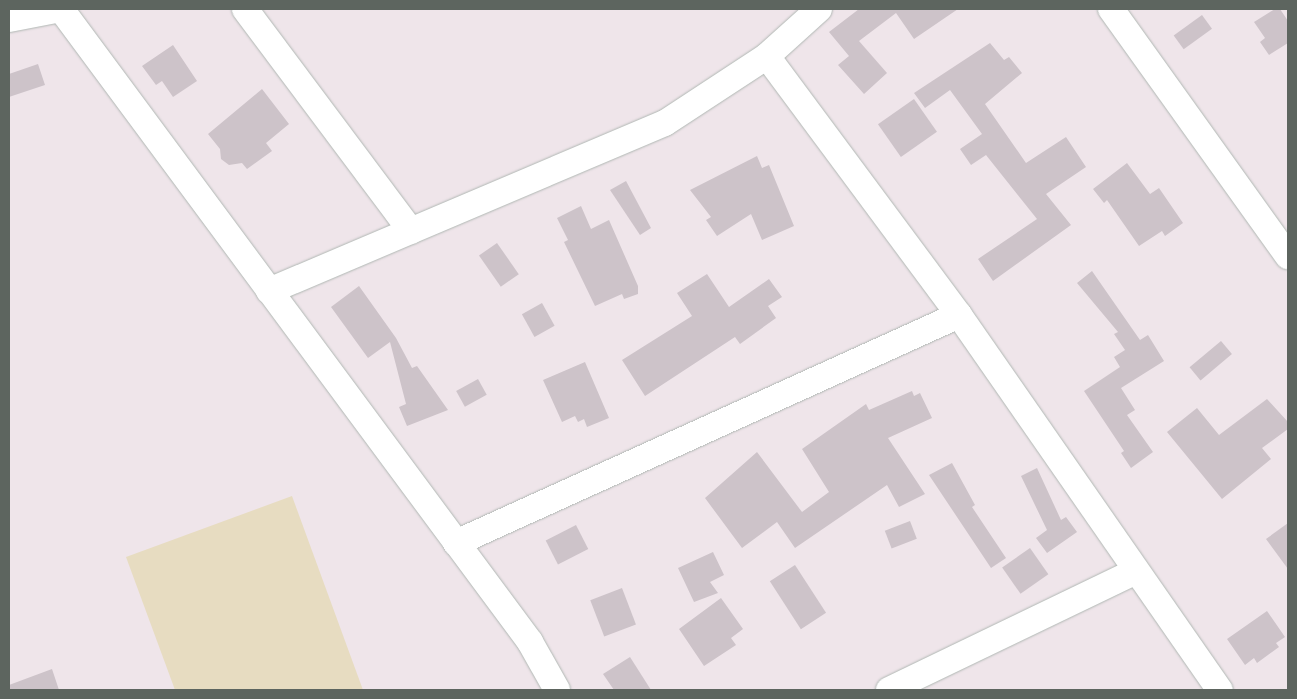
<!DOCTYPE html>
<style>
body{margin:0}
#map{position:relative;width:1297px;height:699px;overflow:hidden;background:#efe5ea;font-family:Montserrat,sans-serif}
div>[style]{position:absolute}
[style*='--x']{left:calc(var(--x)*1px);top:calc(var(--y)*1px);width:calc(var(--w)*1px);rotate:calc(var(--a)*1deg)}
.green>*{inset:0;background:#e7dcc1}
.building>*{inset:0;background:#cdc3c9;transform-origin:0 0}
.roads{filter:drop-shadow(0 0 1px #b0b7b3) drop-shadow(0 0 1px #b0b7b3)}
.minor>*{height:26px;margin:-13px;padding:0 13px;transform-origin:13px;border-radius:13px;background:#fff}
span{translate:-50% -50%;white-space:nowrap;text-align:center;line-height:1.15;-webkit-text-stroke:4px #fff;paint-order:stroke}
.frame{position:absolute;inset:0;border:10px solid #5d655f;pointer-events:none}
</style>
<div id="map">
<div class="green">
<i style="clip-path:polygon(292px 496px,363px 690px,175px 690px,126px 557px)"></i>
</div>
<div class="building">
<i style="clip-path:polygon(859px 9px,958px 9px,914px 39px,896px 13px,859px 41px,887px 73px,864px 94px,838px 65px,849px 56px,829px 32px)"></i>
<i style="clip-path:polygon(1275px 9px,1280px 9px,1288px 21px,1288px 43px,1269px 55px,1260px 42px,1265px 38px,1254px 22px)"></i>
<i style="left:1202px;top:15px;width:17px;height:35px;rotate:54deg"></i>
<i style="clip-path:polygon(990px 43px,1004px 60px,1009px 57px,1022px 73px,985px 104px,1026px 163px,1066px 137px,1086px 167px,1046px 194px,1071px 225px,993px 281px,978px 259px,1037px 219px,986px 155px,971px 165px,960px 149px,982px 134px,950px 90px,925px 108px,914px 93px)"></i>
<i style="clip-path:polygon(173px 45px,197px 81px,173px 97px,162px 81px,156px 85px,142px 66px)"></i>
<i style="clip-path:polygon(38px 64px,45px 85px,9px 97px,9px 74px)"></i>
<i style="clip-path:polygon(262px 89px,289px 124px,266px 143px,272px 151px,247px 169px,242px 163px,229px 165px,221px 159px,220px 149px,208px 134px)"></i>
<i style="left:914px;top:99px;width:40px;height:44px;rotate:55deg"></i>
<i style="clip-path:polygon(757px 156px,762px 168px,769px 165px,794px 226px,762px 240px,751px 214px,717px 236px,706px 220px,711px 217px,690px 190px)"></i>
<i style="clip-path:polygon(1127px 163px,1150px 194px,1159px 188px,1183px 223px,1165px 236px,1162px 231px,1139px 246px,1107px 200px,1104px 203px,1093px 189px)"></i>
<i style="clip-path:polygon(626px 181px,651px 228px,640px 235px,610px 190px)"></i>
<i style="clip-path:polygon(581px 206px,591px 229px,609px 220px,638px 286px,638px 294px,624px 299px,622px 294px,595px 306px,564px 242px,568px 240px,557px 218px)"></i>
<i style="left:497px;top:243px;width:38px;height:22px;rotate:55deg"></i>
<i style="clip-path:polygon(1092px 271px,1140px 340px,1148px 335px,1164px 361px,1121px 388px,1135px 410px,1127px 415px,1153px 452px,1131px 468px,1121px 453px,1124px 451px,1084px 391px,1120px 367px,1114px 357px,1125px 350px,1114px 334px,1118px 332px,1077px 283px)"></i>
<i style="clip-path:polygon(707px 274px,729px 307px,769px 279px,782px 297px,768px 306px,776px 318px,740px 344px,735px 337px,645px 396px,622px 360px,692px 316px,677px 293px)"></i>
<i style="clip-path:polygon(359px 286px,396px 338px,412px 368px,417px 366px,448px 410px,407px 426px,399px 407px,406px 404px,390px 342px,368px 358px,331px 307px)"></i>
<i style="left:542px;top:303px;width:26px;height:23px;rotate:61deg"></i>
<i style="left:1221px;top:341px;width:17px;height:41px;rotate:50deg"></i>
<i style="clip-path:polygon(585px 362px,609px 418px,587px 427px,584px 419px,578px 422px,575px 416px,562px 422px,543px 380px)"></i>
<i style="left:478px;top:379px;width:18px;height:25px;rotate:61deg"></i>
<i style="clip-path:polygon(912px 391px,914px 396px,920px 393px,932px 418px,888px 438px,925px 494px,899px 507px,887px 485px,795px 548px,777px 522px,742px 548px,705px 498px,757px 452px,802px 512px,829px 492px,802px 449px,866px 404px,869px 410px)"></i>
<i style="clip-path:polygon(1267px 399px,1288px 422px,1288px 429px,1262px 448px,1271px 459px,1222px 499px,1167px 432px,1197px 408px,1219px 435px)"></i>
<i style="clip-path:polygon(952px 463px,975px 505px,972px 507px,1006px 558px,991px 568px,929px 475px)"></i>
<i style="clip-path:polygon(1037px 468px,1061px 520px,1066px 517px,1077px 532px,1047px 553px,1036px 538px,1047px 530px,1021px 476px)"></i>
<i style="left:910px;top:521px;width:19px;height:27px;rotate:69deg"></i>
<i style="clip-path:polygon(1288px 523px,1288px 569px,1266px 539px)"></i>
<i style="left:576px;top:525px;width:27px;height:34px;rotate:63deg"></i>
<i style="left:1030px;top:548px;width:32px;height:34px;rotate:55deg"></i>
<i style="clip-path:polygon(713px 552px,724px 575px,710px 582px,718px 593px,694px 602px,678px 568px)"></i>
<i style="left:795px;top:565px;width:57px;height:30px;rotate:57deg"></i>
<i style="left:622px;top:588px;width:39px;height:34px;rotate:69deg"></i>
<i style="clip-path:polygon(721px 598px,743px 629px,731px 638px,736px 645px,704px 666px,679px 629px)"></i>
<i style="clip-path:polygon(1267px 611px,1285px 637px,1276px 643px,1279px 647px,1257px 663px,1254px 658px,1245px 665px,1227px 639px)"></i>
<i style="clip-path:polygon(630px 657px,651px 690px,614px 690px,603px 674px)"></i>
<i style="clip-path:polygon(52px 669px,59px 690px,9px 690px,9px 685px)"></i>
</div>
<div class="roads">
<div class="minor">
<i style="--x:245;--y:9;--w:277;--a:53.2"></i>
<i style="--x:1111;--y:9;--w:304;--a:54.4"></i>
<i style="--x:9;--y:19;--w:53;--a:-10.9"></i>
<i style="--x:61;--y:9;--w:788;--a:53.46"></i>
<i style="--x:530;--y:642;--w:55;--a:60.6"></i>
<i style="--x:269;--y:291;--w:430;--a:-23"></i>
<i style="--x:665;--y:123;--w:122;--a:-33.3"></i>
<i style="--x:767;--y:56;--w:70;--a:-42.1"></i>
<i style="--x:959;--y:315;--w:457;--a:55.2"></i>
<i style="--x:456;--y:543;--w:552;--a:-24.38"></i>
<i style="--x:959;--y:315;--w:322;--a:-126.6"></i>
<i style="--x:889;--y:690;--w:274;--a:-25.7"></i>
</div>
</div>
<div class="frame"></div>
</div>
